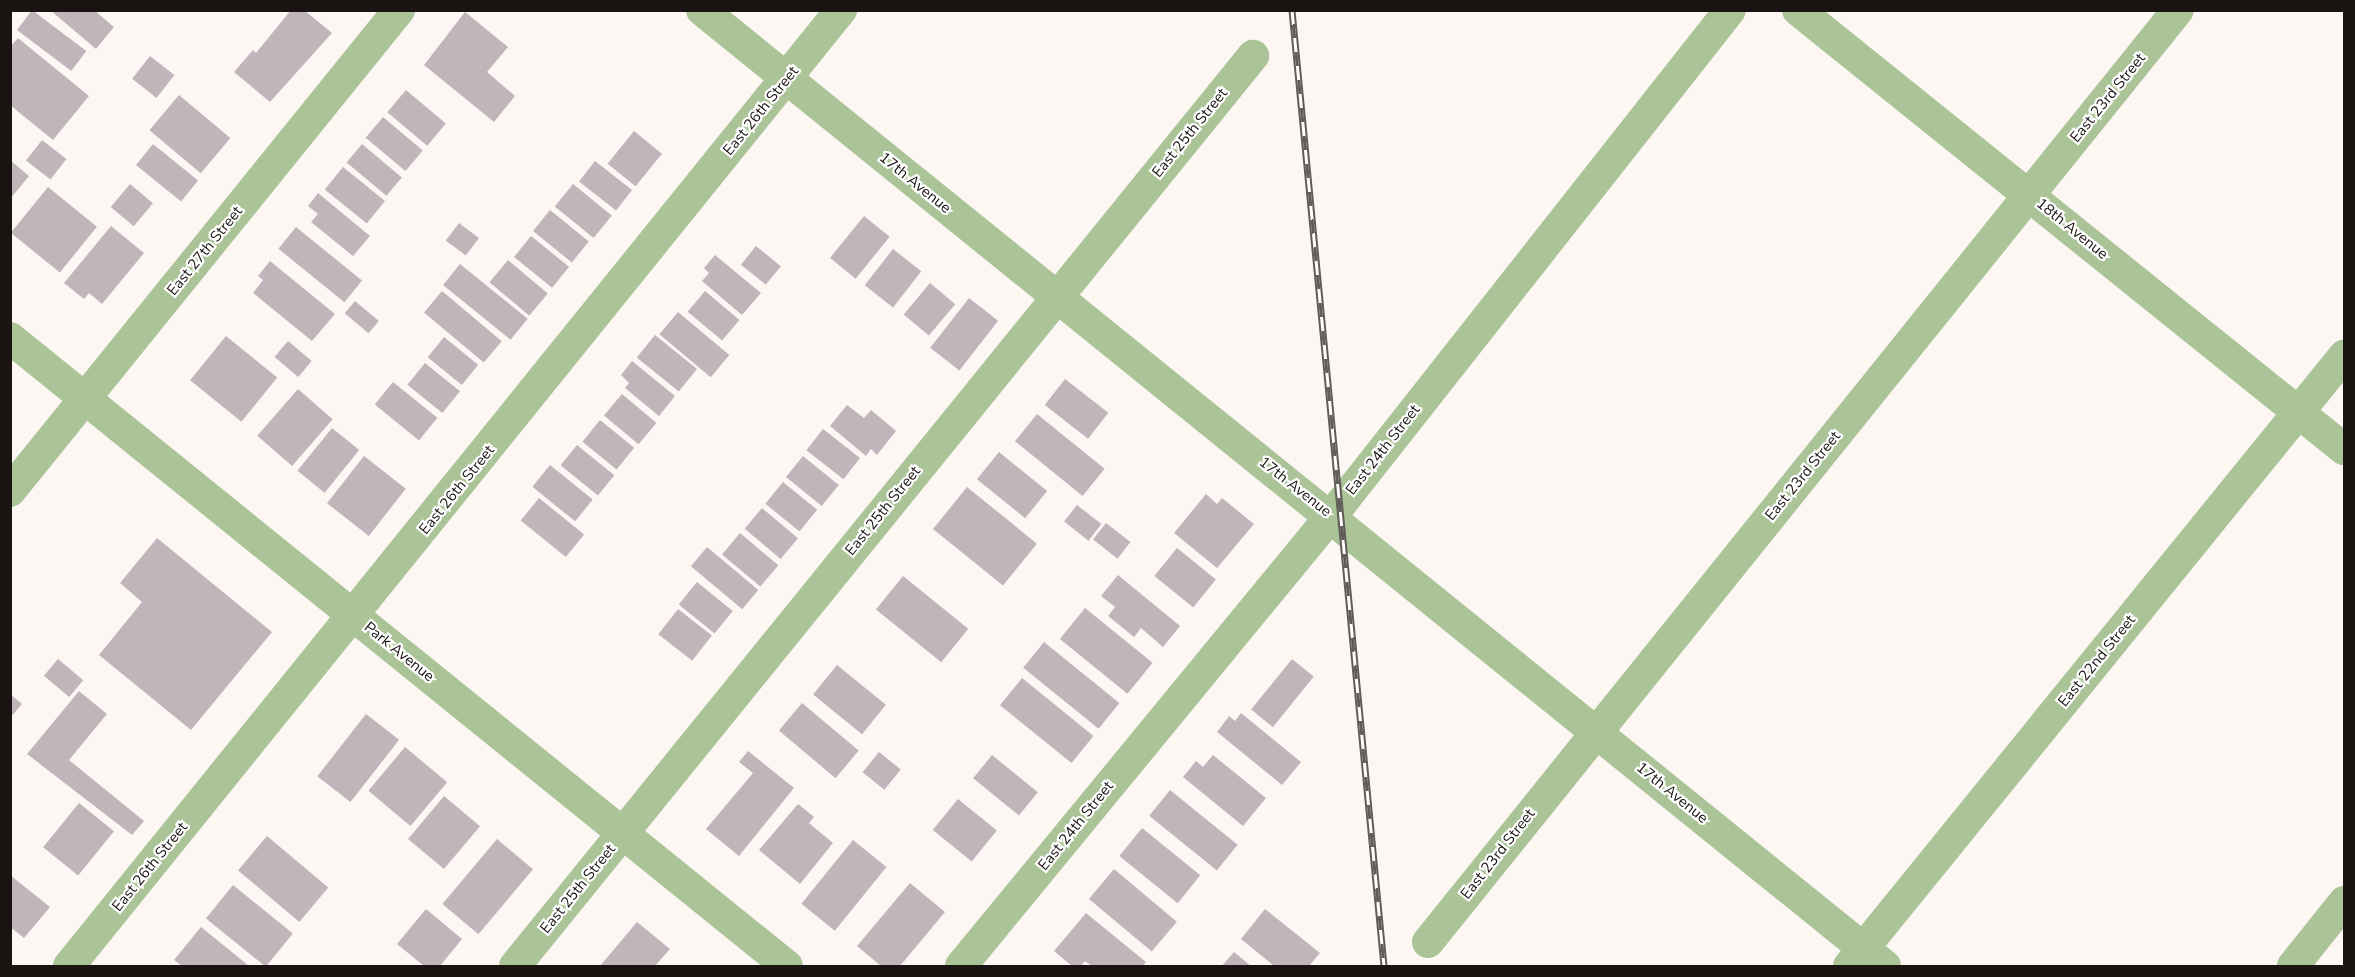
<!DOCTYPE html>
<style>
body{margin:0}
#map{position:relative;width:2355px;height:977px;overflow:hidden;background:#fdf7f4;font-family:"Nunito Sans",sans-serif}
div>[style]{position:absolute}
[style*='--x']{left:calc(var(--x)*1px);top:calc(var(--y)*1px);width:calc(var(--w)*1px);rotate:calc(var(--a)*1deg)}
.building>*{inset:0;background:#c2b4bb;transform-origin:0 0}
.minor>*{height:32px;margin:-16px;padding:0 16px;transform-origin:16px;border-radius:16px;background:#abc497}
.rail>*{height:7px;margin-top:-3.5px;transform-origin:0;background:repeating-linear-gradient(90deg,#fff 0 14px,#615b59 0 28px);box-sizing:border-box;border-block:2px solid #615b59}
span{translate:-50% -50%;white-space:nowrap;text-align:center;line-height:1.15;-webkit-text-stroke:4.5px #fff;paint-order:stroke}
.street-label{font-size:15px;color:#191311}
.frame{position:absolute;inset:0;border:12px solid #191311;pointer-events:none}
</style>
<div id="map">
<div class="building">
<i style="left:32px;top:10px;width:68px;height:25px;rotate:37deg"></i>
<i style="clip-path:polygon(50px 10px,94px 10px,114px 27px,96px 49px)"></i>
<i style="clip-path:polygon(291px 10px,304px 10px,332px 33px,270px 102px,234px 72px,253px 50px,256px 53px)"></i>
<i style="clip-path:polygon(465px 12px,508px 47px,487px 72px,515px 96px,494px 122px,424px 65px)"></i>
<i style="clip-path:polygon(18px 38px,89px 96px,53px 140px,10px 105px,10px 47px)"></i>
<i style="left:150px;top:56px;width:31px;height:29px;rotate:38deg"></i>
<i style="left:406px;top:90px;width:52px;height:29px;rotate:40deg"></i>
<i style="left:179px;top:95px;width:67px;height:46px;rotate:40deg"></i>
<i style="left:383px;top:117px;width:52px;height:27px;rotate:40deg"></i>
<i style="left:634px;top:131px;width:36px;height:42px;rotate:39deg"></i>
<i style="left:42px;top:140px;width:31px;height:26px;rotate:38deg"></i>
<i style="left:153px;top:144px;width:58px;height:27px;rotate:39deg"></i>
<i style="left:362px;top:144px;width:52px;height:24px;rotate:40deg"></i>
<i style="clip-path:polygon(10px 160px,29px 176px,10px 199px)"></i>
<i style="left:595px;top:161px;width:47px;height:26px;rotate:38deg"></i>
<i style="left:343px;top:167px;width:54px;height:29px;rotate:39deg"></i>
<i style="left:130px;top:184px;width:30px;height:30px;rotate:40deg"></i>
<i style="left:573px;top:184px;width:50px;height:29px;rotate:39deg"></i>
<i style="left:48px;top:187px;width:63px;height:59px;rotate:39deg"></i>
<i style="clip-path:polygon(318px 193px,370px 236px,353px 256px,311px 222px,318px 214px,308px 206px)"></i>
<i style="left:550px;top:210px;width:50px;height:27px;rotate:39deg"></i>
<i style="left:864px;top:216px;width:33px;height:54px;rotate:39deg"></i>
<i style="left:459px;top:223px;width:25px;height:22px;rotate:37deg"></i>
<i style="clip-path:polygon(111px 226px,144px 253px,102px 304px,89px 293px,84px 299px,64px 283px)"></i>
<i style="left:296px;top:227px;width:85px;height:28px;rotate:39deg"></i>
<i style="left:531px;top:236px;width:49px;height:27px;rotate:39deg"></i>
<i style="left:756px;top:246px;width:32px;height:24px;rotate:39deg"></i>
<i style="left:893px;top:249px;width:36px;height:46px;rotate:38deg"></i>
<i style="clip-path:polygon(715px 255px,761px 293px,742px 315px,702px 281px,709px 273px,704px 268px)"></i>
<i style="left:508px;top:260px;width:52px;height:29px;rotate:40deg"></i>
<i style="clip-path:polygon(270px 261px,335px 314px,312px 341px,253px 293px,263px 280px,258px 276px)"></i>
<i style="left:460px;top:264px;width:87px;height:27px;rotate:39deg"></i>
<i style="left:930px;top:283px;width:33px;height:41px;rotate:40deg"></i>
<i style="left:442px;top:291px;width:78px;height:28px;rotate:40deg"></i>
<i style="left:705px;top:291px;width:45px;height:27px;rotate:40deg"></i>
<i style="left:969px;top:298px;width:37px;height:63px;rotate:38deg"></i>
<i style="left:355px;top:301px;width:31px;height:16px;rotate:40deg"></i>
<i style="left:678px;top:312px;width:67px;height:29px;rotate:40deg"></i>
<i style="left:655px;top:335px;width:54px;height:29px;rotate:39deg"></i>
<i style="left:226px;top:336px;width:66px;height:57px;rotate:39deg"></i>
<i style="left:444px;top:337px;width:44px;height:26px;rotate:39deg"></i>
<i style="left:288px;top:341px;width:31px;height:21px;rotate:40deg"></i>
<i style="clip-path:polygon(632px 361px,675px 396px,659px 416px,625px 388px,629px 383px,621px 375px)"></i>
<i style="left:425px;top:363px;width:45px;height:28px;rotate:39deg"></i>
<i style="left:1065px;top:379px;width:55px;height:33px;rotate:38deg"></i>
<i style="left:393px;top:382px;width:57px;height:29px;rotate:39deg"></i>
<i style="left:298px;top:389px;width:46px;height:62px;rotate:41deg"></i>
<i style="left:622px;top:394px;width:45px;height:28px;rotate:40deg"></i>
<i style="clip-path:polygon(847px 405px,864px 418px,871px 410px,896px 431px,877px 455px,871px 449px,866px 456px,830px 426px)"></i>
<i style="left:1037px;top:414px;width:87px;height:35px;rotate:39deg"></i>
<i style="left:600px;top:420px;width:44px;height:28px;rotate:39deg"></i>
<i style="left:332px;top:428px;width:35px;height:55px;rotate:39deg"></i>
<i style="left:823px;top:429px;width:47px;height:27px;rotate:38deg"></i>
<i style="left:577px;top:445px;width:48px;height:26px;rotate:39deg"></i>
<i style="left:999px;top:452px;width:62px;height:35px;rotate:39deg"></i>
<i style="left:364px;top:456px;width:53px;height:60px;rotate:38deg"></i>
<i style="left:803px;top:456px;width:46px;height:27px;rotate:39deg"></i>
<i style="left:550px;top:465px;width:55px;height:28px;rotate:39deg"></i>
<i style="left:783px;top:482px;width:44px;height:28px;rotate:39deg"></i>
<i style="left:967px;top:487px;width:90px;height:54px;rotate:39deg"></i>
<i style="clip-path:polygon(1206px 494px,1217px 504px,1222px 498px,1254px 524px,1217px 568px,1174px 533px)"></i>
<i style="left:539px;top:498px;width:58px;height:29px;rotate:39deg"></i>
<i style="left:1077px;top:505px;width:31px;height:21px;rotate:38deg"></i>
<i style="left:762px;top:508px;width:47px;height:27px;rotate:40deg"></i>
<i style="left:1106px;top:523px;width:31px;height:21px;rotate:38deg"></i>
<i style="left:740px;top:533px;width:50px;height:28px;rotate:40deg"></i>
<i style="clip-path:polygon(157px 538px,272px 632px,191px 730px,99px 655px,142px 602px,120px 583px)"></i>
<i style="left:707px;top:547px;width:67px;height:25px;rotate:40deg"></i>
<i style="left:1177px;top:548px;width:50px;height:36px;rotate:39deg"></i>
<i style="clip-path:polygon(1118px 575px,1180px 626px,1163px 647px,1141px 628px,1134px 637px,1108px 616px,1115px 607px,1101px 596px)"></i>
<i style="left:903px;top:576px;width:84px;height:43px;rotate:39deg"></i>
<i style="left:697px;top:582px;width:46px;height:29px;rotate:39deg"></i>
<i style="left:1085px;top:608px;width:87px;height:40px;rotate:39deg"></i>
<i style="left:678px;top:609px;width:43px;height:32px;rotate:38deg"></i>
<i style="left:1044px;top:642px;width:97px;height:33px;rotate:39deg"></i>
<i style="left:58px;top:659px;width:33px;height:22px;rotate:40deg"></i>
<i style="left:1292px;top:659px;width:28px;height:65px;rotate:39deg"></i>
<i style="left:837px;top:665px;width:63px;height:38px;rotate:39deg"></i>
<i style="left:1022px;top:678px;width:92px;height:35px;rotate:39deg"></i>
<i style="clip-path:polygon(79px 691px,107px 714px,69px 760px,144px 821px,132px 835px,27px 754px)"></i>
<i style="clip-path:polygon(10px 694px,22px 704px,10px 718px)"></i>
<i style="left:802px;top:703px;width:74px;height:36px;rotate:40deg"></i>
<i style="clip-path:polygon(1241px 713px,1301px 762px,1282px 785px,1217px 732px,1229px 716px,1235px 721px)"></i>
<i style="left:366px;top:714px;width:42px;height:79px;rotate:38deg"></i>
<i style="left:405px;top:747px;width:55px;height:57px;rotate:40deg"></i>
<i style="clip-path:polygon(748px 751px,794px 788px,739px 856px,706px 829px,753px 773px,739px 762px)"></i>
<i style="left:879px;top:752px;width:28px;height:26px;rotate:39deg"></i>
<i style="left:992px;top:755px;width:59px;height:30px;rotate:39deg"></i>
<i style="clip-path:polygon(1213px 755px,1266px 798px,1243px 826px,1183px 777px,1196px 761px,1203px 767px)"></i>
<i style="left:1170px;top:790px;width:87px;height:33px;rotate:39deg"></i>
<i style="left:444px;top:796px;width:47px;height:56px;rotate:40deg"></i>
<i style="left:958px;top:799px;width:50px;height:40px;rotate:39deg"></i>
<i style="left:79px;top:803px;width:45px;height:57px;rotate:39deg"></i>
<i style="clip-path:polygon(798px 804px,814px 817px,809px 823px,833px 843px,800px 884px,759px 850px)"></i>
<i style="left:1142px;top:828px;width:75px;height:36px;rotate:39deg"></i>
<i style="left:267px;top:836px;width:80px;height:45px;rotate:40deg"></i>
<i style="left:497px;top:839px;width:47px;height:85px;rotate:40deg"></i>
<i style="left:853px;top:840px;width:43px;height:82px;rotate:39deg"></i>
<i style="left:1114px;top:869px;width:82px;height:39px;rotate:40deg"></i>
<i style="clip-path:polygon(10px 875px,50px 907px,24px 938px,10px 927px)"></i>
<i style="clip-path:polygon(910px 883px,945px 912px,900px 966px,881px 966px,857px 946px)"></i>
<i style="left:233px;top:885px;width:77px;height:43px;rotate:39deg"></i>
<i style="clip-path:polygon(426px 909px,462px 939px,440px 966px,424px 966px,397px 944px)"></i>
<i style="clip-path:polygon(1265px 909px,1320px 953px,1309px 966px,1274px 966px,1241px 939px)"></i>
<i style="clip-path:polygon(1086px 913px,1146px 962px,1143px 966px,1092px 966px,1085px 961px,1081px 966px,1072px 966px,1054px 951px)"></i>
<i style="clip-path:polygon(637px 922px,670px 949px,655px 966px,600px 966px)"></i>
<i style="clip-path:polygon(201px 927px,249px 966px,182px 966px,174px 960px)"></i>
<i style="clip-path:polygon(1234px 952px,1251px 966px,1222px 966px)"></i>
</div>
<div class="minor">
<i style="--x:702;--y:10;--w:1521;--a:38.94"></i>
<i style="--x:1798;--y:10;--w:701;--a:38.8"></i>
<i style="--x:10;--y:338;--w:999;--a:38.95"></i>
<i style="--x:10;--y:491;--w:619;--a:-51.04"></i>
<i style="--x:1428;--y:942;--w:1196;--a:-51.18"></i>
<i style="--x:69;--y:966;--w:1229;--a:-51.08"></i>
<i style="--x:515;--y:966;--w:1172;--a:-50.96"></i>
<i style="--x:961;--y:966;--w:597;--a:-50.58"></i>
<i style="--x:1340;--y:505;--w:630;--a:-51.77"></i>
<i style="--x:1849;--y:966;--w:786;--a:-50.94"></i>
<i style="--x:2293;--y:966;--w:82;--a:-51.4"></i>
</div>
<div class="rail">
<i style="--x:1292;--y:10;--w:960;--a:84.5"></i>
</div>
<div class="street-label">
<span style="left:2108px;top:98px;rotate:-51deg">East 23rd Street</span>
<span style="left:761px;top:111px;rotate:-51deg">East 26th Street</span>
<span style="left:1190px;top:133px;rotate:-51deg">East 25th Street</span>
<span style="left:915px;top:183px;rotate:39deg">17th Avenue</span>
<span style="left:2072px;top:229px;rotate:39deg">18th Avenue</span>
<span style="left:205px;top:251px;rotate:-51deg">East 27th Street</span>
<span style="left:1383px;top:450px;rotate:-52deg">East 24th Street</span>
<span style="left:1803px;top:476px;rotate:-51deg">East 23rd Street</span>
<span style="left:1295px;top:487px;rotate:38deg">17th Avenue</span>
<span style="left:457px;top:490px;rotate:-51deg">East 26th Street</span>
<span style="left:883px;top:511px;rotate:-51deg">East 25th Street</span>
<span style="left:399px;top:652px;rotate:39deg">Park Avenue</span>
<span style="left:2097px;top:661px;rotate:-51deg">East 22nd Street</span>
<span style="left:1672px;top:793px;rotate:39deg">17th Avenue</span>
<span style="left:1076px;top:826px;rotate:-51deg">East 24th Street</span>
<span style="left:1498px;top:854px;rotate:-52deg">East 23rd Street</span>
<span style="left:150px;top:867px;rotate:-51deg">East 26th Street</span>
<span style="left:578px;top:889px;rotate:-51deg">East 25th Street</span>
</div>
<div class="frame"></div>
</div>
